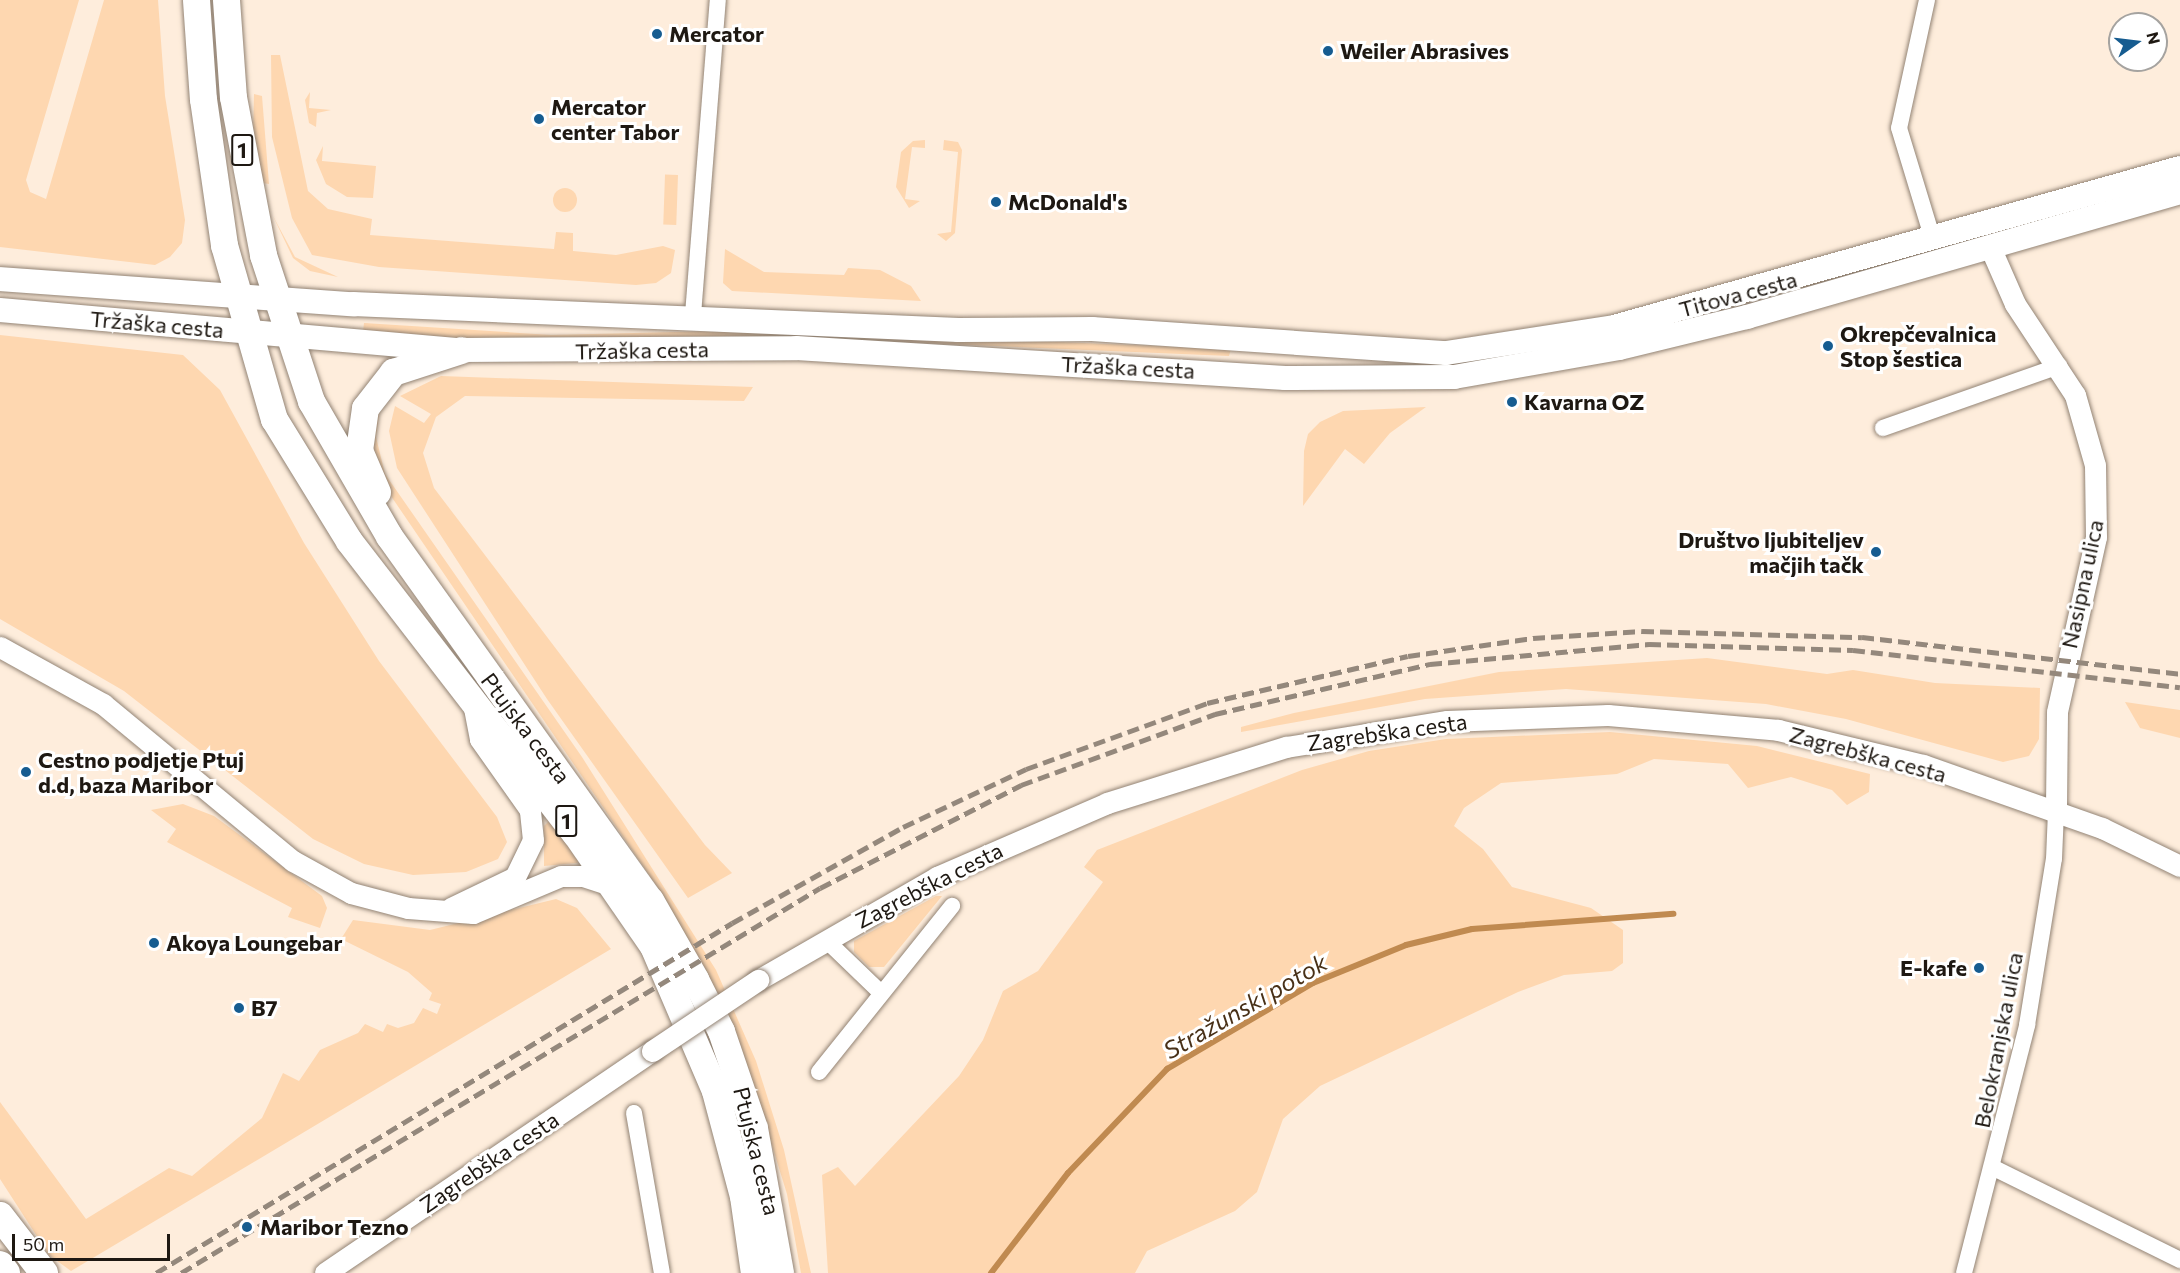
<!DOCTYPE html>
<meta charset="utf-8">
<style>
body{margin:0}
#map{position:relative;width:2180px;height:1273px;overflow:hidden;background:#feeddc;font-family:Commissioner,sans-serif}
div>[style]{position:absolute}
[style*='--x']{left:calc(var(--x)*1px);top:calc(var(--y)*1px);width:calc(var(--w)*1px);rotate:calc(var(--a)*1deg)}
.green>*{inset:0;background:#fed7b0;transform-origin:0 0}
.round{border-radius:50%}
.stream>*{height:6px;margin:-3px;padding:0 3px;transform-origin:3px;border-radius:3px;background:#c08a50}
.roads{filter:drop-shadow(0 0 2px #928374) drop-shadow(0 0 2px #928374)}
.minor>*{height:16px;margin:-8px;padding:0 8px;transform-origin:8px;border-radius:8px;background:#fff}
.tertiary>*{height:21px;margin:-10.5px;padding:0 10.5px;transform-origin:10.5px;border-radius:10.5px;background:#fff}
.secondary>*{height:24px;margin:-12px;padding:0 12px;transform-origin:12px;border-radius:12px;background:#fff}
.primary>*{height:27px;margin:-13.5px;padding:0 13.5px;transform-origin:13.5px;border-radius:13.5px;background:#fff}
.trunk>*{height:28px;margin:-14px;padding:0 14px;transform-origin:14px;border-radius:14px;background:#fff}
.rail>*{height:4.5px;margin-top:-2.25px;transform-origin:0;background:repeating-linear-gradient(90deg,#94887c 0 12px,transparent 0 18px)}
.bridges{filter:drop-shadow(0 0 2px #928374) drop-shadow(0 0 2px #928374)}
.tertiary-bridge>*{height:21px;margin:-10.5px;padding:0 10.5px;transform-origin:10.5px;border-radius:10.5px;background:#fff}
.dots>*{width:16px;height:16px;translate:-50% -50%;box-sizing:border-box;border:3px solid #fff;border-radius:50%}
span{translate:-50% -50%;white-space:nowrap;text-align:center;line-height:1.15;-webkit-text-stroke:6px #fff;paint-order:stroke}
.shield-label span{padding:2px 4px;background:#fff;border:2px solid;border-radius:4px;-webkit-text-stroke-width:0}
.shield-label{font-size:21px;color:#1e1812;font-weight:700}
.poi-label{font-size:22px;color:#1e1812;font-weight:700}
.left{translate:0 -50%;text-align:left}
.right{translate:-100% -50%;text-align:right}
.street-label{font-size:22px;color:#1e1812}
.water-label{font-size:24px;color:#483017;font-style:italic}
.north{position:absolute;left:2108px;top:12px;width:60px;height:60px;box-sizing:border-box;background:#fff;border:2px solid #a5a3a0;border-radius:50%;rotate:76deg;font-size:16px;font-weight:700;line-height:24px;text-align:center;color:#1e1812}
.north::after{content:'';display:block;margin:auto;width:21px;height:27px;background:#165c90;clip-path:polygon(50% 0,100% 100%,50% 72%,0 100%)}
.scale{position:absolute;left:12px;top:1234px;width:158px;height:27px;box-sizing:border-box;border:3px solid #1e1812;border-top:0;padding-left:8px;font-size:18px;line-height:21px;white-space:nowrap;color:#1e1812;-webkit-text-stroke:4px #fff;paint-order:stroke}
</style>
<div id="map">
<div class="green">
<i style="clip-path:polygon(0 0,79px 0,26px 180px,30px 192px,46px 199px,104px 0,158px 0,165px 96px,185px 220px,182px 243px,170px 257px,155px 265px,0 247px)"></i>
<i style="clip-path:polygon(271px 55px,280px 55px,308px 191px,328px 209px,372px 219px,370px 235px,554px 249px,556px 232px,573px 233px,573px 251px,616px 255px,663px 246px,675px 250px,671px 273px,656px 283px,636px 285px,379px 267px,312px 255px,292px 218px,272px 137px)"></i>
<i style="clip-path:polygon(310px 92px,309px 108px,331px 110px,317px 113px,316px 127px,309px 123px,305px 100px)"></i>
<i style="clip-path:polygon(254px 94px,262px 96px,269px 184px,263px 183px,253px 134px)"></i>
<i style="clip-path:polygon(925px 140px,925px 148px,912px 147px,905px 199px,920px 201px,909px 208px,896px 187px,901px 152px,913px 141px)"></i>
<i style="clip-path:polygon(944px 140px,958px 142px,962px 150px,955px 233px,946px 241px,937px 234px,951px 232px,958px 152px,943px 150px)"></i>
<i style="clip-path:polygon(323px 146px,322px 161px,376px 166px,373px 198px,347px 197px,326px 184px,316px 160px)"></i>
<i style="left:678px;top:175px;width:50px;height:13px;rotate:92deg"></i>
<i class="round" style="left:553px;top:188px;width:24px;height:24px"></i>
<i style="clip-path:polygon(273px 216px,295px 257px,338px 277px,310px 271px,293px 258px)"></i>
<i style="clip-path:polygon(725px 249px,764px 272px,844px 275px,848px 268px,880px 270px,911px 286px,921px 301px,732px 291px,723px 283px)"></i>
<i style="clip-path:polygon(364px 323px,551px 335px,759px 330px,1231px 349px,1229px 356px,760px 336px,457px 338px,363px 331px)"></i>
<i style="clip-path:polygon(0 335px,183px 355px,220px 390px,304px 543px,379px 661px,497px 817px,507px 842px,498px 859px,466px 872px,413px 875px,364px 864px,313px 839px,124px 691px,0 619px)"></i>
<i style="clip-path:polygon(441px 376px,753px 387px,744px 401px,465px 396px,436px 417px,423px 453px,434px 488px,705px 845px,732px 873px,688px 898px,547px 699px,397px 468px,389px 431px,395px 406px,424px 423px,431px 414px,400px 396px)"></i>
<i style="clip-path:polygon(1426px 407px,1390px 433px,1364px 464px,1345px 449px,1303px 506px,1304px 451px,1308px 434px,1320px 422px,1343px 411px)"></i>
<i style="clip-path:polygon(380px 408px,376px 437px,385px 474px,582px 757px,716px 970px,756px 1061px,784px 1150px,811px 1273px,801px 1273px,787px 1194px,756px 1094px,658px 888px,378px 477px,369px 433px)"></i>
<i style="clip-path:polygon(1707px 658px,1827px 674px,1853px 670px,1935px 683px,2040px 688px,2039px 739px,2029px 756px,2003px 762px,1846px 719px,1766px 704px,1566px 689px,1425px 699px,1241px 732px,1241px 727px,1294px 713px,1499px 672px)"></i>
<i style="clip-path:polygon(2125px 702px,2180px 710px,2180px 738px,2140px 728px)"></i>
<i style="clip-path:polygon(1610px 732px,1757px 746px,1870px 774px,1869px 792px,1847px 805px,1832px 790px,1791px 777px,1748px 788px,1728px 764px,1654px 759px,1617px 774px,1501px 783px,1464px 808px,1454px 826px,1483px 849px,1512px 887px,1591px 908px,1623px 930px,1623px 963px,1612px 971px,1564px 975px,1518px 992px,1320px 1086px,1283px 1119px,1257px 1192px,1235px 1211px,1147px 1251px,1135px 1273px,828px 1273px,822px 1175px,838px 1167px,855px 1186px,959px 1076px,983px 1040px,1003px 991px,1038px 971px,1103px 882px,1084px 867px,1097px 850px,1302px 770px,1369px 751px,1446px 739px)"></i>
<i style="clip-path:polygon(183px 804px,214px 816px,322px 896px,327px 908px,320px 928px,288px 917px,292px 908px,167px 842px,176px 829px,151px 810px)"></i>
<i style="clip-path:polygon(549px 821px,579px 860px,577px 863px,544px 866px,544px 826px)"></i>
<i style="clip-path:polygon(936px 896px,942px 896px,884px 967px,869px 967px,854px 952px,854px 941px)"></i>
<i style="clip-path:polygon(556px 899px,577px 908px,611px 949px,71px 1271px,49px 1255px,0 1179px,0 1102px,86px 1219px,169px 1168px,192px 1176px,262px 1118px,283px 1073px,299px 1081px,320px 1050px,358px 1033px,365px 1024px,383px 1032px,387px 1024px,398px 1028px,414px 1023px,423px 1008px,437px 1014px,441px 1004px,429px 1000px,432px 993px,408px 972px,341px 939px,353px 920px,430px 930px)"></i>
</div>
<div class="stream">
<i style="--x:991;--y:1273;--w:126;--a:-52.4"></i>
<i style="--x:1068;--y:1173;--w:144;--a:-46.4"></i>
<i style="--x:1167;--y:1069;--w:169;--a:-30.5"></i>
<i style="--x:1313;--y:983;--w:100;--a:-22.2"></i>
<i style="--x:1406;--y:945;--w:68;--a:-13.6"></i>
<i style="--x:1472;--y:929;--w:202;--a:-4.3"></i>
</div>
<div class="roads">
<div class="minor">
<i style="--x:1927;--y:0;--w:131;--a:102.3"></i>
<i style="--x:1899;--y:128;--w:117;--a:73.1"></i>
<i style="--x:693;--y:315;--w:316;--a:-85.5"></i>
<i style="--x:1883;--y:428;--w:187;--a:-19.4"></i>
<i style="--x:826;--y:940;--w:75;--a:43.9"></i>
<i style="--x:819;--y:1072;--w:213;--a:-51.3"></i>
<i style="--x:634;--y:1113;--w:162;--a:80.1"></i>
<i style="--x:1994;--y:1168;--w:208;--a:26.3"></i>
<i style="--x:1964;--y:1273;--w:256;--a:-75.7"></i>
<i style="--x:2027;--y:1025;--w:168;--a:-80.8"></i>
<i style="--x:2054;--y:859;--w:48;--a:-87.6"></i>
</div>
<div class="tertiary">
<i style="--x:1990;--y:247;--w:62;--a:66.3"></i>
<i style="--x:2015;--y:304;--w:109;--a:56.6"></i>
<i style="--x:2075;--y:395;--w:73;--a:74.1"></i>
<i style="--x:2095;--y:465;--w:72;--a:89.2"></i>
<i style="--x:2096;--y:537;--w:179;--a:102.6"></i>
<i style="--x:2057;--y:712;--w:99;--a:90.6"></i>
<i style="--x:0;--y:647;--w:118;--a:29"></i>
<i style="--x:103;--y:704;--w:246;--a:39.6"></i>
<i style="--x:293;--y:861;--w:66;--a:28.9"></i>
<i style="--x:351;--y:893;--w:59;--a:14.7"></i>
<i style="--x:408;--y:908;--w:65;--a:4.4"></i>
<i style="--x:473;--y:913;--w:95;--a:-22.8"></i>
<i style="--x:561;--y:876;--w:22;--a:0"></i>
<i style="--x:583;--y:876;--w:33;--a:18"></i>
<i style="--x:451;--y:908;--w:71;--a:-25.8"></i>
<i style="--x:515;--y:877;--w:41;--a:-64.1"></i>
<i style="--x:533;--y:840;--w:30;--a:-96"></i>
<i style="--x:530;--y:810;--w:87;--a:-125.2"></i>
<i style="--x:480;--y:739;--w:33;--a:-101"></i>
<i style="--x:758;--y:980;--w:207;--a:-29.9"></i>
<i style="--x:937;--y:877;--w:185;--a:-23.5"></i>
<i style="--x:1107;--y:803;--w:188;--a:-17.4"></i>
<i style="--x:1286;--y:747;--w:163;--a:-9.2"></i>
<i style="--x:1447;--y:721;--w:161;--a:-2.1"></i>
<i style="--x:1608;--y:715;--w:171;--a:5"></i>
<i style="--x:1778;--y:730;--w:149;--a:13.6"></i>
<i style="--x:1923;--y:765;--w:190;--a:19.4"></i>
<i style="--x:2102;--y:828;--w:87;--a:26"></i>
<i style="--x:325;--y:1273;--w:395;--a:-34.2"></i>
</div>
<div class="secondary">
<i style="--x:0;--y:279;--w:354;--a:4.1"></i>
<i style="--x:353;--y:304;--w:606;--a:2.46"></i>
<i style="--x:958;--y:330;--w:134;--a:-0.4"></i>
<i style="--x:1092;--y:329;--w:355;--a:3.9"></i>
<i style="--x:1446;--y:353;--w:170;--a:-8.8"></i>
<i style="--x:1614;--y:327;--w:588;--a:-15.69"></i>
<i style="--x:0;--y:310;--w:463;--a:5"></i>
<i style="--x:461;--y:350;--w:335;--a:-0.3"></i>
<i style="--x:796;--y:348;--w:490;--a:3.5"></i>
<i style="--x:1285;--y:378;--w:169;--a:-0.3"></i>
<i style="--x:1454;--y:377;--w:168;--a:-10"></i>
<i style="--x:1619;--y:348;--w:132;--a:-13.6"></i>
<i style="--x:1747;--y:317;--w:451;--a:-16.1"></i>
</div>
<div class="primary">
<i style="--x:196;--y:0;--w:99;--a:86"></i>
<i style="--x:203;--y:99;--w:148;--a:81.8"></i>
<i style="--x:224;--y:245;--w:181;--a:74"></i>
<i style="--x:274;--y:419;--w:143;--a:58.4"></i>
<i style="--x:349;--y:541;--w:369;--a:52.3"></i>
<i style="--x:575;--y:833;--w:137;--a:55.4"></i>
<i style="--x:653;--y:946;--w:158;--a:66.8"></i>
<i style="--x:715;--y:1091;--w:109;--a:75.1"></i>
<i style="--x:743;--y:1196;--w:78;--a:81.9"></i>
<i style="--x:226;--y:0;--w:97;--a:85.9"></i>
<i style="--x:233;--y:97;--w:161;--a:79.2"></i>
<i style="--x:263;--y:255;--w:154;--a:71.8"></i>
<i style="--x:311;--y:401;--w:156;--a:60"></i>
<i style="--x:389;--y:536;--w:448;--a:54.4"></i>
<i style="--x:650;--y:900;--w:91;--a:60.3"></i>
<i style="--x:695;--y:979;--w:58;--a:63.4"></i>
<i style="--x:721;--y:1031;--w:102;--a:71.2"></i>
<i style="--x:754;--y:1128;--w:147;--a:79.8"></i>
<i style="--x:377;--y:492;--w:46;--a:-113.2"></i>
<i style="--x:359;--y:450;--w:42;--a:-81.9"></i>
<i style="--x:365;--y:408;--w:46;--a:-52.1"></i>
<i style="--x:393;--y:372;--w:71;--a:-17.9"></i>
</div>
<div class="trunk">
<i style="--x:0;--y:1216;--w:72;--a:52.3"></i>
<i style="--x:0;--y:1265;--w:10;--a:53"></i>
</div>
</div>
<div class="rail">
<i style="--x:156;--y:1273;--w:674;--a:-31.28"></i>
<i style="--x:732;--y:923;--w:196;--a:-29.3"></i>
<i style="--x:903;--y:827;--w:136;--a:-25.2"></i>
<i style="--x:1026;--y:769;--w:193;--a:-20"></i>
<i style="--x:1207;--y:703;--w:206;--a:-13.2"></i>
<i style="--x:1408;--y:656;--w:126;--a:-8.2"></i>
<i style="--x:1533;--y:638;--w:109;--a:-3.7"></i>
<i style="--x:1642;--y:631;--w:220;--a:1.6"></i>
<i style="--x:1862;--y:637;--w:320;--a:6.6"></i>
<i style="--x:181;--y:1273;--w:746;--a:-31.07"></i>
<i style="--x:820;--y:888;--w:226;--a:-27.1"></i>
<i style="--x:1021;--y:785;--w:207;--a:-20.1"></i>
<i style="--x:1215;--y:714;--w:221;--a:-13.1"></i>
<i style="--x:1430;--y:664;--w:220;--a:-5.2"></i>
<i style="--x:1649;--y:644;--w:204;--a:1.7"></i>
<i style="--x:1853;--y:650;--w:329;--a:6.5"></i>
</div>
<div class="bridges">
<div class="tertiary-bridge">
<i style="--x:652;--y:1051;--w:128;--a:-33.8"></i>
</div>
</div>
<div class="dots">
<i style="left:657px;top:34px;background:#165c90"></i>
<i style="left:1328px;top:51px;background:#165c90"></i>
<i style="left:539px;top:119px;background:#165c90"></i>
<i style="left:996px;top:202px;background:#165c90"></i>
<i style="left:1828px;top:346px;background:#165c90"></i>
<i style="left:1512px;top:402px;background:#165c90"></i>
<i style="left:1876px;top:552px;background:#165c90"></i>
<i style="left:26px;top:772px;background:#165c90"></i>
<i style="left:154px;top:943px;background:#165c90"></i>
<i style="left:1979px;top:968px;background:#165c90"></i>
<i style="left:239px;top:1008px;background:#165c90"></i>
<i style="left:247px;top:1227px;background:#165c90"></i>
</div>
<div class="shield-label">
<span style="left:242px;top:150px">1</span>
<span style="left:566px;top:821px">1</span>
</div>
<div class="poi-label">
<span class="left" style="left:669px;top:34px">Mercator</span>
<span class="left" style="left:1340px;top:51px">Weiler Abrasives</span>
<span class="left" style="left:551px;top:119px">Mercator<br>center Tabor</span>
<span class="left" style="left:1008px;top:202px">McDonald's</span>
<span class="left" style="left:1840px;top:346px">Okrepčevalnica<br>Stop šestica</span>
<span class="left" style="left:1524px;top:402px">Kavarna OZ</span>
<span class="right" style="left:1864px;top:552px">Društvo ljubiteljev<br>mačjih tačk</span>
<span class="left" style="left:38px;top:772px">Cestno podjetje Ptuj<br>d.d, baza Maribor</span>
<span class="left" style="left:166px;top:943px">Akoya Loungebar</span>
<span class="right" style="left:1967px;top:968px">E-kafe</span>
<span class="left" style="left:251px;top:1008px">B7</span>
<span class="left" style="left:260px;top:1227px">Maribor Tezno</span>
</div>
<div class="street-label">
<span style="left:1738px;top:294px;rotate:-15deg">Titova cesta</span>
<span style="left:157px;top:324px;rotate:5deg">Tržaška cesta</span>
<span style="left:642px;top:350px;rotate:-1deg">Tržaška cesta</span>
<span style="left:1128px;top:367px;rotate:3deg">Tržaška cesta</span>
<span style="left:2082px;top:584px;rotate:-78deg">Nasipna ulica</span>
<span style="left:526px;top:728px;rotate:53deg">Ptujska cesta</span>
<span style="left:1387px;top:732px;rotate:-8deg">Zagrebška cesta</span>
<span style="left:1868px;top:754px;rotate:15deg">Zagrebška cesta</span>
<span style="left:929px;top:885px;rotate:-27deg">Zagrebška cesta</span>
<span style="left:1998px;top:1040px;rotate:-79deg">Belokranjska ulica</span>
<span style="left:757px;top:1151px;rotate:76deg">Ptujska cesta</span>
<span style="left:489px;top:1162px;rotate:-34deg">Zagrebška cesta</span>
</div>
<div class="water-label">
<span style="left:1245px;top:1006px;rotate:-30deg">Stražunski potok</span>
</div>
<div class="north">N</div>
<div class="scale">50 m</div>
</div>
